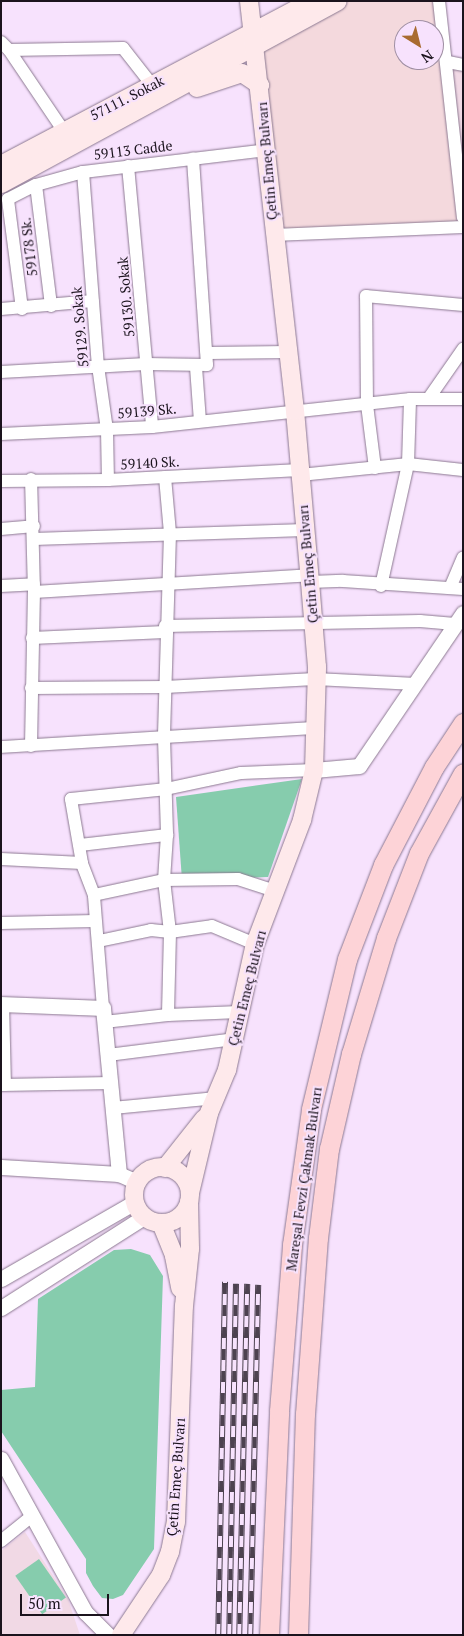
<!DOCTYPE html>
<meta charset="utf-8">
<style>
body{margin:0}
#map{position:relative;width:464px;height:1636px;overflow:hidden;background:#f7e2fd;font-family:"PT Serif",serif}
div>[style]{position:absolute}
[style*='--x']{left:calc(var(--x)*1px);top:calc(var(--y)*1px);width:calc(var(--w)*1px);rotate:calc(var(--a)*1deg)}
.education>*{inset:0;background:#f1d9e5}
.medical>*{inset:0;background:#f4d9dd}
.green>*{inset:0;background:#86ccad;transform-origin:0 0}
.roads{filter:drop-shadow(0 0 1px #8c7991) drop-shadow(0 0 1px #8c7991)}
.minor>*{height:12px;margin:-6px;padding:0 6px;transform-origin:6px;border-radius:6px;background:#fff}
.tertiary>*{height:15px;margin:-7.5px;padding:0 7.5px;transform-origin:7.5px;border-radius:7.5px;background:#fff}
.secondary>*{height:18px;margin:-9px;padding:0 9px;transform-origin:9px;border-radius:9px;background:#fee9eb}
.secondary>.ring{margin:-9px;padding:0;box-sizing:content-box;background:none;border:18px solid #fee9eb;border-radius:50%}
.primary>*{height:19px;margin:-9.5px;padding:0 9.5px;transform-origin:9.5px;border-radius:9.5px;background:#fdd3d7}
.rail>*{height:5.5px;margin-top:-2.75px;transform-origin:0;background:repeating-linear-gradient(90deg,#f7e2fd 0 11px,#4d4250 0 22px);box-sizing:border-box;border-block:1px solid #4d4250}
span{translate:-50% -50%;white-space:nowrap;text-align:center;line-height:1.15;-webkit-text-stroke:4px #f7e2fd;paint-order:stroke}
.street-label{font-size:14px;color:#1b131d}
.frame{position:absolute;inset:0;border:2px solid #1b131d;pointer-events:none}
.north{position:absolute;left:394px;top:20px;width:50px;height:50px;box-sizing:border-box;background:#f7e2fd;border:1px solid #9f8fa3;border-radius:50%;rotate:144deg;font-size:14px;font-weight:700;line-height:20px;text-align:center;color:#1b131d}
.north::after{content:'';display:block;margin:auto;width:18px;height:22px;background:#a96b31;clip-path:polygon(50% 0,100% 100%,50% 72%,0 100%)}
.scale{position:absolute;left:20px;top:1594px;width:89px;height:22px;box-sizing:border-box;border:2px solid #1b131d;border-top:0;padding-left:6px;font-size:15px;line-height:18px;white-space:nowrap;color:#1b131d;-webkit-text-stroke:4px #f7e2fd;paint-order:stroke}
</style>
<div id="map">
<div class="education">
<i style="clip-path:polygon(448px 62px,463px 65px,463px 218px)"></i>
<i style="clip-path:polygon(25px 1532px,68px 1599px,80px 1635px,1px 1635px,1px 1551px)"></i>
</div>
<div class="medical">
<i style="clip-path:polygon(evenodd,338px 1px,439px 1px,463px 227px,274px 235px,255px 46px,338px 1px,404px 30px,434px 30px,434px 60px,404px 60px,404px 30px)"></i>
</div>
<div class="green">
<i style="clip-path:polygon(302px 779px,268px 877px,182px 880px,176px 797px)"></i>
<i style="clip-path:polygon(131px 1249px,150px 1255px,163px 1276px,154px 1549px,123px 1595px,113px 1599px,102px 1598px,93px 1586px,86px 1573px,86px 1559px,1px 1431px,1px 1390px,35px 1387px,38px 1299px,114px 1250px)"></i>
<i style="left:39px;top:1559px;width:47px;height:29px;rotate:55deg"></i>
</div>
<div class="roads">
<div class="minor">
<i style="--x:439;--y:1;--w:218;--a:83.7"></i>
<i style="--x:1;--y:42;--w:11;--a:45"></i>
<i style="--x:9;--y:50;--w:114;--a:-1"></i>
<i style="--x:123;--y:48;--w:47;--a:51.9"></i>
<i style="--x:9;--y:50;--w:97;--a:56"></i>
<i style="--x:448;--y:62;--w:15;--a:11"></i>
<i style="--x:128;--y:166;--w:262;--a:84.7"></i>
<i style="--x:83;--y:172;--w:195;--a:85.6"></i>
<i style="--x:98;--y:366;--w:65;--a:82"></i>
<i style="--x:107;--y:430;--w:50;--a:88.9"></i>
<i style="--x:36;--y:185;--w:122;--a:82.9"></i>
<i style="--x:274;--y:235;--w:189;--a:-2.4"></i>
<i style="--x:1;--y:309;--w:92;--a:-5"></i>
<i style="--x:22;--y:309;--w:111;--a:-97.3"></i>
<i style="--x:8;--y:199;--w:31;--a:-27"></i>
<i style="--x:36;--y:185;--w:49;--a:-15.5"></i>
<i style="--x:83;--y:172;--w:185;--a:-6.8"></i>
<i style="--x:209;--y:353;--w:79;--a:-0.7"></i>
<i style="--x:196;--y:367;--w:54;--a:85.8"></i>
<i style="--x:1;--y:372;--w:145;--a:-3.2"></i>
<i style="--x:146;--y:364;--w:61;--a:0.9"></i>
<i style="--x:207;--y:365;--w:207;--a:-93.9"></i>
<i style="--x:429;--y:398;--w:60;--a:-55.2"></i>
<i style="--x:1;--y:434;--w:151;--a:-2.7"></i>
<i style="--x:152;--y:427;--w:260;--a:-6.2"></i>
<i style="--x:410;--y:399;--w:53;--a:0"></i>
<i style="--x:375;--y:468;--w:64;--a:-97.2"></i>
<i style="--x:367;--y:405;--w:109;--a:-90.5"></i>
<i style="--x:366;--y:296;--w:97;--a:5.3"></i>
<i style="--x:300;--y:475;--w:109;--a:-5.8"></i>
<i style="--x:408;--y:464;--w:55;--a:6.2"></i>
<i style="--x:165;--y:477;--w:56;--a:84.9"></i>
<i style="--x:170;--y:533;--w:205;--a:91.7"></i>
<i style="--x:164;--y:738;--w:97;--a:88.2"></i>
<i style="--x:167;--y:835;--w:45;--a:93.8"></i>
<i style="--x:164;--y:880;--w:52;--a:83.4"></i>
<i style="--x:170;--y:932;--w:83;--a:91.4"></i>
<i style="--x:1;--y:481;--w:107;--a:-0.5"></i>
<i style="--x:108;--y:480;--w:192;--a:-3"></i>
<i style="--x:1;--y:529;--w:33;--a:-5"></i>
<i style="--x:34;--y:539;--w:271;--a:-1.9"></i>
<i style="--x:310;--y:582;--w:33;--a:-2"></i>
<i style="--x:343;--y:581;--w:120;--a:3.8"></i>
<i style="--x:1;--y:586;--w:33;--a:-3"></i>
<i style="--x:381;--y:586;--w:125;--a:-77.5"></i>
<i style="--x:408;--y:464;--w:65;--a:-88.2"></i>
<i style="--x:450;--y:588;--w:33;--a:-67"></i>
<i style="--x:34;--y:592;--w:276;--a:-3.5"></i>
<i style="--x:165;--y:626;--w:255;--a:-1.1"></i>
<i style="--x:420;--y:621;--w:35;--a:5"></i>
<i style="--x:32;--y:638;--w:133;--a:-2.6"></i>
<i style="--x:31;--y:688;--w:134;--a:-0.4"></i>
<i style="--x:165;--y:687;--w:150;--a:-3.1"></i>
<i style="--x:315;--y:679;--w:101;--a:2.8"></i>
<i style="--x:31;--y:746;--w:154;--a:-88.9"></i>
<i style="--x:34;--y:592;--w:113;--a:-91.5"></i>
<i style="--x:1;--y:747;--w:315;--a:-3.5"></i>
<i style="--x:80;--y:845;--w:88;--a:-6.6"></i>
<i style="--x:1;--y:859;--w:81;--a:2.8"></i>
<i style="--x:94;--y:895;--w:72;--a:-12.1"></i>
<i style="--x:164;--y:880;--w:74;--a:-0.8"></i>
<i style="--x:238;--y:879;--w:39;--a:18"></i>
<i style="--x:1;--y:923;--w:94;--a:-1.2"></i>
<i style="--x:99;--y:941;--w:53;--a:-11.9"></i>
<i style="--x:151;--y:930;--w:19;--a:6"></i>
<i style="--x:170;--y:932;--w:42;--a:-8.1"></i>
<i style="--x:212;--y:926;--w:47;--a:22.7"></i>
<i style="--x:3;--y:1004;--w:81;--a:88.6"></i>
<i style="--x:103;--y:1008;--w:113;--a:-94.6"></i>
<i style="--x:94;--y:895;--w:34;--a:-111"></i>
<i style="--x:82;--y:863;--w:65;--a:-99.8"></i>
<i style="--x:71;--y:799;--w:96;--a:-6"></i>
<i style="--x:166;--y:789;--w:77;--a:-12"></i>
<i style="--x:241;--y:773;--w:73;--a:-2.4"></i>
<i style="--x:104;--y:1022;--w:64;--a:-6.2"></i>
<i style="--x:168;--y:1015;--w:71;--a:-2.4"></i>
<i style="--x:108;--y:1055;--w:127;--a:-7.2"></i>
<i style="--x:1;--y:1085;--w:110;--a:-1"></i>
<i style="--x:113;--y:1108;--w:104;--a:-5.5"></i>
<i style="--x:1;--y:1541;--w:40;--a:-39"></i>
</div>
<div class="tertiary">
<i style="--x:314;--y:770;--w:45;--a:-5.1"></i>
<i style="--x:359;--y:766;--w:185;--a:-55.8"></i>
<i style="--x:1;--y:1004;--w:102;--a:2.2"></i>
<i style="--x:103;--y:1008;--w:167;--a:84.5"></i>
<i style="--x:1;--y:1167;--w:118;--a:3.4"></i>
<i style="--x:119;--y:1174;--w:20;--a:24"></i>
<i style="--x:1;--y:1279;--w:155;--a:-29.9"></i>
<i style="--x:1;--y:1308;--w:169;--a:-32.5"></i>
<i style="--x:1;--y:1459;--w:175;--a:61.2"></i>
<i style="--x:85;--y:1612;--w:33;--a:45"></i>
</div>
<div class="secondary">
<i style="--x:197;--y:88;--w:47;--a:-18.4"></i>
<i style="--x:242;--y:73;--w:22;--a:34"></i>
<i style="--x:1;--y:165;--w:352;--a:-27.8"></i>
<i style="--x:1;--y:184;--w:383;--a:-28.5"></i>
<i class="ring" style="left:134px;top:1167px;width:38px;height:38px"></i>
<i style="--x:165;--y:1168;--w:63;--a:-51.5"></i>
<i style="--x:190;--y:1193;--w:82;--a:-76.6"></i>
<i style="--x:209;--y:1113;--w:47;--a:-67.3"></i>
<i style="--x:227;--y:1070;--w:129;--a:-77.5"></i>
<i style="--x:255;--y:944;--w:133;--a:-69.2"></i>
<i style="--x:302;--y:820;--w:51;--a:-76.5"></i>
<i style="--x:314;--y:770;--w:103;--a:-88.3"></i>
<i style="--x:317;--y:667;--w:85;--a:-94.7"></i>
<i style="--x:310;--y:582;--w:172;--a:-95"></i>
<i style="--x:295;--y:411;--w:413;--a:-96.4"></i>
<i style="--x:161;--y:1223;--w:35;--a:68"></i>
<i style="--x:174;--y:1256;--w:33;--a:79"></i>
<i style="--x:121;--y:1635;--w:72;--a:-56.3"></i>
<i style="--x:161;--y:1575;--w:25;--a:-69"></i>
<i style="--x:170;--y:1552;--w:31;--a:-79"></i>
<i style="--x:176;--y:1522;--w:216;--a:-87.9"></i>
<i style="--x:184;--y:1306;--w:57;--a:-84"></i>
<i style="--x:190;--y:1249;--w:47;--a:-91.2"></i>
</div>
<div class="primary">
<i style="--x:269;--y:1635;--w:224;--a:-87.4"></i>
<i style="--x:279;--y:1411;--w:167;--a:-85.5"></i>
<i style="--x:292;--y:1245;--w:137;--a:-82"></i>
<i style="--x:311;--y:1109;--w:154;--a:-76.5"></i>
<i style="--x:347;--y:959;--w:101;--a:-69"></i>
<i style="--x:383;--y:865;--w:110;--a:-62.5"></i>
<i style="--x:434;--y:767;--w:53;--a:-56.6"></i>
<i style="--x:298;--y:1635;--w:221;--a:-88.2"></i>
<i style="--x:305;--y:1414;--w:176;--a:-85.8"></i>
<i style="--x:318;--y:1238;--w:90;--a:-83"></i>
<i style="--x:329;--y:1149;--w:98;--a:-77"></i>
<i style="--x:351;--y:1054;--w:121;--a:-73.2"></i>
<i style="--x:386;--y:938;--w:91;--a:-68.8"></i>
<i style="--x:419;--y:853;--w:91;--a:-61.2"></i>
</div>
</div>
<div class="rail">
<i style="--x:218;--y:1635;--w:353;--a:-88.9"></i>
<i style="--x:229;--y:1635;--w:351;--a:-88.9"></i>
<i style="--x:239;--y:1635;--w:351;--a:-88.7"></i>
<i style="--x:250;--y:1635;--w:350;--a:-88.7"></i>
</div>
<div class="street-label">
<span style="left:127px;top:98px;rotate:-27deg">57111. Sokak</span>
<span style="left:133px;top:150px;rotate:-7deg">59113 Cadde</span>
<span style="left:267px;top:161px;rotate:-95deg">Çetin Emeç Bulvarı</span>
<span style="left:29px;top:247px;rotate:-97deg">59178 Sk.</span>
<span style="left:126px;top:297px;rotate:-95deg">59130. Sokak</span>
<span style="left:80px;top:327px;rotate:-95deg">59129. Sokak</span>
<span style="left:147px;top:411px;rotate:-5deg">59139 Sk.</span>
<span style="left:150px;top:463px;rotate:-3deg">59140 Sk.</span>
<span style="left:308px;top:564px;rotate:-95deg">Çetin Emeç Bulvarı</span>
<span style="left:247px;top:988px;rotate:-76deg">Çetin Emeç Bulvarı</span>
<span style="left:304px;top:1179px;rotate:-82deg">Mareşal Fevzi Çakmak Bulvarı</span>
<span style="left:176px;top:1477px;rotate:-86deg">Çetin Emeç Bulvarı</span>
</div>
<div class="frame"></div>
<div class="north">N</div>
<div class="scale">50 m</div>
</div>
